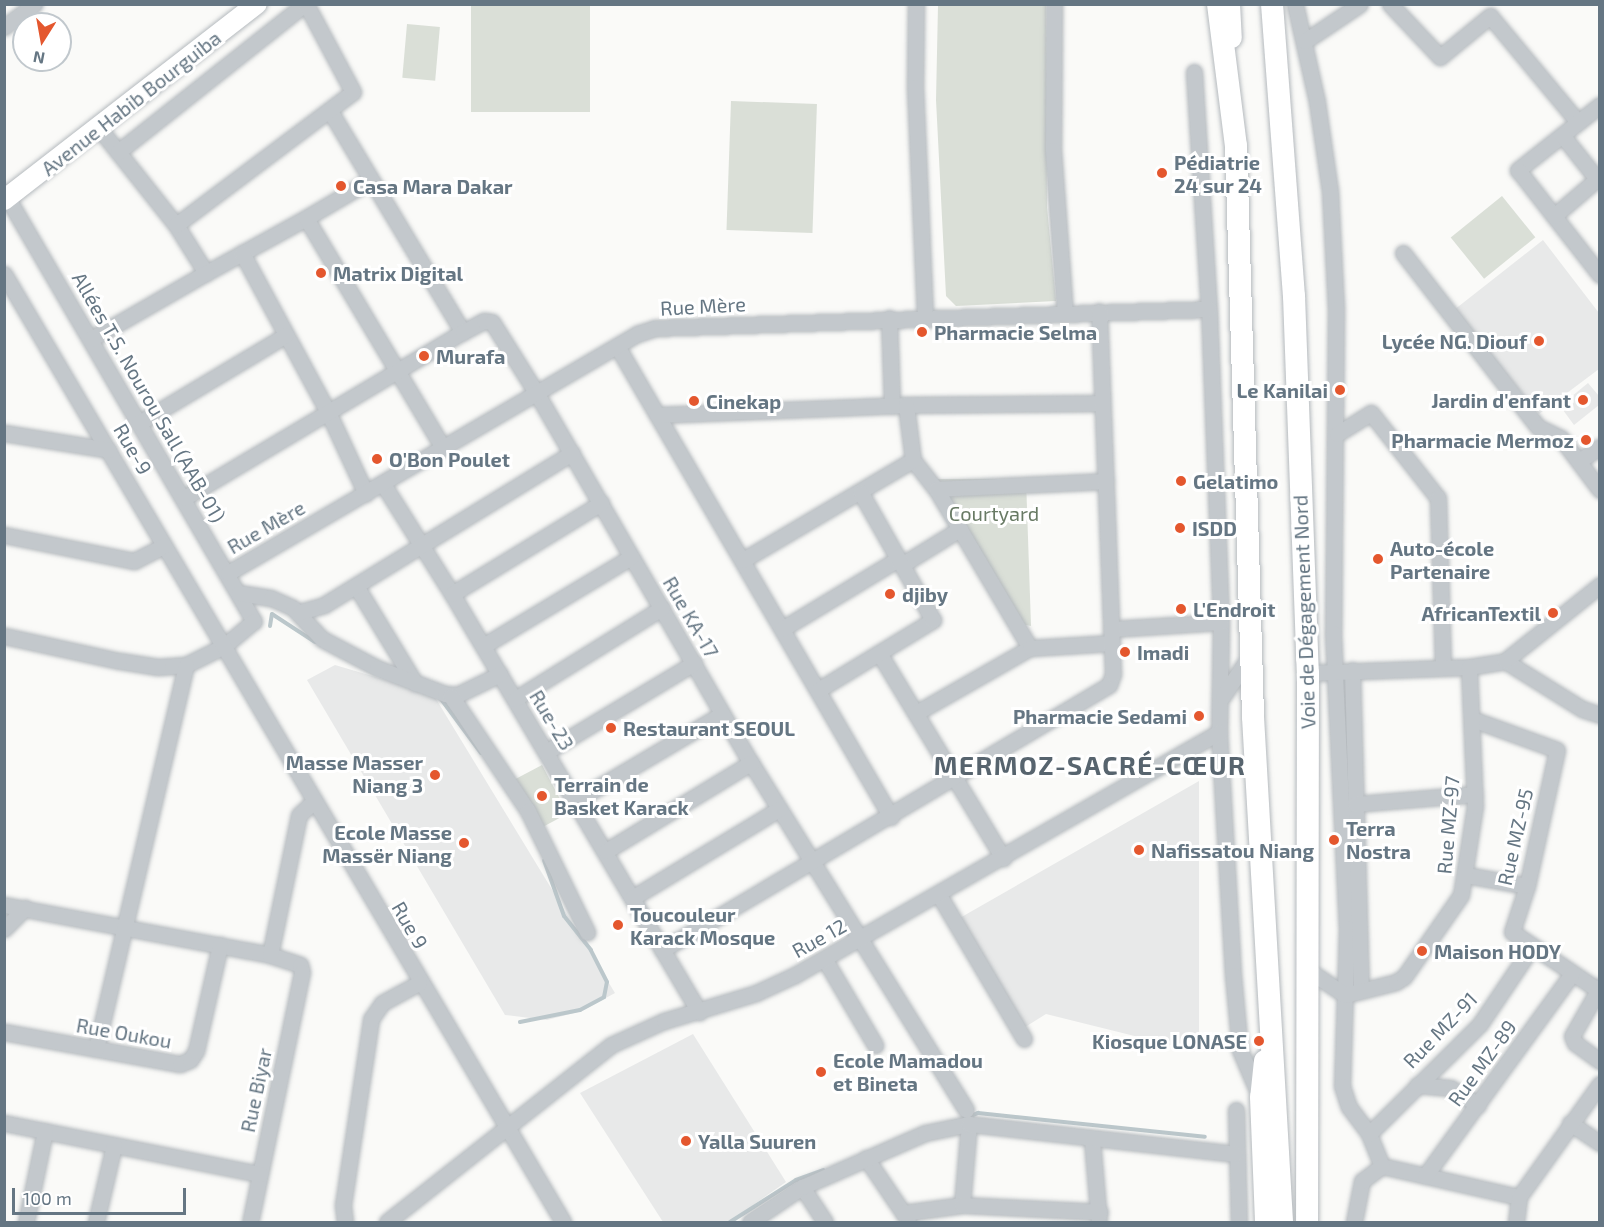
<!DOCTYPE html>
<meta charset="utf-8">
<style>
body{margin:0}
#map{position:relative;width:1604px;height:1227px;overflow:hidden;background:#fafaf8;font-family:"Exo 2",sans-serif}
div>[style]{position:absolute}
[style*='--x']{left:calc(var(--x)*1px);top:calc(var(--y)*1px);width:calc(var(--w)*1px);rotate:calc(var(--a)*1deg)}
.built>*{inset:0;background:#e8e9e9}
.green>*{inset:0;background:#dadfd7;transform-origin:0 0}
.stream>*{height:4px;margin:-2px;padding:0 2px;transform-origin:2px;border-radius:2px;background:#bbc7cb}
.roads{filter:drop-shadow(0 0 2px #b5babe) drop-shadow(0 0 2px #b5babe)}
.minor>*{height:15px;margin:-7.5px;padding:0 7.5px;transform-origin:7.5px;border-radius:7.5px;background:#c3c8cc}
.major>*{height:20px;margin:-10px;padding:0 10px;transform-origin:10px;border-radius:10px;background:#fff}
.highway>*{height:22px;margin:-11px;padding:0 11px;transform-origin:11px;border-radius:11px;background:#fff}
.dots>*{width:16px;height:16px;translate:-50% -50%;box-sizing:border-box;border:3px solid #fff;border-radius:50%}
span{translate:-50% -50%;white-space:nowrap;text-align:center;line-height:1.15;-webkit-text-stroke:6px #fff;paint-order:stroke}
.street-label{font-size:20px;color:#657683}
.poi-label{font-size:20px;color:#657683;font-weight:700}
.left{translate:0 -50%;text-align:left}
.right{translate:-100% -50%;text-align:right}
.park-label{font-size:20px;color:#687a64}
.district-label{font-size:26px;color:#57646e;font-weight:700;letter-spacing:1.5px}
.frame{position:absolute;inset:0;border:6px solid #657683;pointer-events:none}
.north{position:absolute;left:12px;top:12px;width:60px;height:60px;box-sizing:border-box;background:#fff;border:2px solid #c1c8cd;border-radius:50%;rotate:191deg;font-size:16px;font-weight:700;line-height:24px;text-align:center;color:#657683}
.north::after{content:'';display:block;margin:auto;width:21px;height:27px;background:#e4572e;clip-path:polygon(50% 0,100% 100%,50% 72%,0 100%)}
.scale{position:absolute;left:12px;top:1188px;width:174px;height:27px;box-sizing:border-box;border:3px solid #657683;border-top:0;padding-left:8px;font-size:18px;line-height:21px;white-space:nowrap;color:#657683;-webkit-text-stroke:4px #fff;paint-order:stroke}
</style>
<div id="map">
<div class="built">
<i style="clip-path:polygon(1543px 240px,1599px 313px,1599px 369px,1539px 414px,1454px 310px)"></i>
<i style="clip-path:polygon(1588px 383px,1599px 396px,1599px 405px,1574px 425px,1560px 406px)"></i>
<i style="clip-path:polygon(335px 665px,433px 694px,615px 993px,582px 1011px,547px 1020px,505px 1015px,307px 680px)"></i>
<i style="clip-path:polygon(1199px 781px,1199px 1052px,1046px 1014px,1022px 1029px,958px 919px)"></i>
<i style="clip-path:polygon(693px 1034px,786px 1182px,729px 1222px,663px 1222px,580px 1093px)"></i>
</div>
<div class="green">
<i style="left:471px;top:5px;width:119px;height:107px"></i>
<i style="clip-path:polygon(938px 5px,1046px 5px,1047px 207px,1056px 301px,956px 306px,946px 296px,936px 100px)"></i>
<i style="left:407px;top:24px;width:33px;height:54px;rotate:5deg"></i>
<i style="left:731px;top:101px;width:86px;height:129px;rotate:2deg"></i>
<i style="left:1502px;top:196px;width:53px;height:66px;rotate:51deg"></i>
<i style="clip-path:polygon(935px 479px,1026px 479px,1031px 626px,1021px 624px)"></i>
<i style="left:542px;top:765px;width:55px;height:30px;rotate:62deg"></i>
</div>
<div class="stream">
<i style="--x:270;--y:626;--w:12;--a:-81"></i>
<i style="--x:272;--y:614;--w:51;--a:33.1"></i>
<i style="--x:441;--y:699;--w:67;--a:53.5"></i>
<i style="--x:520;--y:1022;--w:61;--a:-11.3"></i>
<i style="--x:580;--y:1010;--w:27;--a:-28"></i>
<i style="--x:604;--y:997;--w:15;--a:-79"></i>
<i style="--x:607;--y:982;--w:36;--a:-117"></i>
<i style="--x:591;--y:950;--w:43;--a:-128.5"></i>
<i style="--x:564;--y:916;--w:59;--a:-109.7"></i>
<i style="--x:968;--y:1117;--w:11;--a:-22"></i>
<i style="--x:978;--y:1113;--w:228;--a:6"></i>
<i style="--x:730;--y:1222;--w:78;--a:-32.5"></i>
<i style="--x:796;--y:1180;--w:29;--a:-20"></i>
</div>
<div class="roads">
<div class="minor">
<i style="--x:916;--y:4;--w:83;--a:90.7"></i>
<i style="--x:915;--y:87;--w:229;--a:87.5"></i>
<i style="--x:1054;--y:4;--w:146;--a:90.4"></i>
<i style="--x:1053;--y:150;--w:162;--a:85.8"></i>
<i style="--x:1295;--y:4;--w:100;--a:77.3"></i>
<i style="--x:1317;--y:102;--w:90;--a:81.7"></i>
<i style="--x:1330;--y:191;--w:118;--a:87.1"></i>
<i style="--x:1336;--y:309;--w:324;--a:90.5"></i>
<i style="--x:1333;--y:633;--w:295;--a:87.3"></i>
<i style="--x:1347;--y:928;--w:158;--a:91.8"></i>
<i style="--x:1342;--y:1086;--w:22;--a:72"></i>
<i style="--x:1349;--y:1107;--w:34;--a:53"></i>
<i style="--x:1369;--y:1134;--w:35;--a:68"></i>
<i style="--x:1382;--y:1166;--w:140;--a:12.8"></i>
<i style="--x:1390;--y:4;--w:73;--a:46.7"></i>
<i style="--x:1440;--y:57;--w:65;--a:-39.4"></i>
<i style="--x:1490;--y:16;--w:138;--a:50.3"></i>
<i style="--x:4;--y:27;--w:38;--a:-37"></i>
<i style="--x:1305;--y:41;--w:66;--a:-33.9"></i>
<i style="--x:1194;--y:72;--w:237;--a:86.4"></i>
<i style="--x:1209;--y:309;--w:313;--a:87.8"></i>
<i style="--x:1221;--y:622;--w:110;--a:91"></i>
<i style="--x:1219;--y:732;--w:243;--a:86.7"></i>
<i style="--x:1233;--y:975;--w:75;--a:84.7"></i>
<i style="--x:1240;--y:1050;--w:49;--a:67.1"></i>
<i style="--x:1600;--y:105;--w:105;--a:141.6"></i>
<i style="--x:1518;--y:170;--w:133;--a:52"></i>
<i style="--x:330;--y:111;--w:258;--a:59"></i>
<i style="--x:99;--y:128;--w:124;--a:51.6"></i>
<i style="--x:176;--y:225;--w:57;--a:58"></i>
<i style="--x:206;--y:273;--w:114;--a:-28.8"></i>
<i style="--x:306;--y:218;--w:268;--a:59.2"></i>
<i style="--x:118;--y:152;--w:238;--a:-38.4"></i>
<i style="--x:4;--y:192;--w:497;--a:59.8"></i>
<i style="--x:254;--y:621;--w:39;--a:140"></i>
<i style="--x:224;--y:646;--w:42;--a:153.4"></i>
<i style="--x:186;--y:665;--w:28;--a:176"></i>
<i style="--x:158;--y:667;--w:39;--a:-171"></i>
<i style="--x:119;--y:661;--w:118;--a:-167.7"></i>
<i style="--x:1554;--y:216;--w:57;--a:-40.7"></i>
<i style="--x:1597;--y:179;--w:56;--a:-128.5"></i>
<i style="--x:306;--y:218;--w:73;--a:-30.4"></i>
<i style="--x:176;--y:225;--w:221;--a:-36.9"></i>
<i style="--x:353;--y:92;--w:100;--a:-118.1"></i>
<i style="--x:242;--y:253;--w:181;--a:61.6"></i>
<i style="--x:328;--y:412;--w:90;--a:65.1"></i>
<i style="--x:1403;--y:253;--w:220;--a:52.2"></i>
<i style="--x:1538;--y:427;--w:25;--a:26"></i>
<i style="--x:1561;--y:438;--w:65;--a:53.1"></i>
<i style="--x:4;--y:274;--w:1101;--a:59.47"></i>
<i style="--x:889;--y:318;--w:88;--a:88"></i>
<i style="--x:91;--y:339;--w:133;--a:-29.9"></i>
<i style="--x:617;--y:346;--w:545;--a:59.81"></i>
<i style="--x:657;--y:415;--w:249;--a:-2.3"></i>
<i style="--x:906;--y:405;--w:195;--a:-0.6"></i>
<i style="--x:139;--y:423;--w:171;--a:-30.9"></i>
<i style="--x:4;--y:433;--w:106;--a:9.2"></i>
<i style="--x:1337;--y:434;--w:40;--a:-32"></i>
<i style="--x:1371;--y:413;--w:108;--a:51.8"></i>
<i style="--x:1438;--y:498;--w:169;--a:88.3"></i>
<i style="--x:913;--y:460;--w:37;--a:52"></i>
<i style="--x:936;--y:489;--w:185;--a:59.4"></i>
<i style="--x:1579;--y:461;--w:25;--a:-34"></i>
<i style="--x:383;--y:484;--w:130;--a:57.9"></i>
<i style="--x:452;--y:594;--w:486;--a:59.4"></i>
<i style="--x:936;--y:489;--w:170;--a:-2.7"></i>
<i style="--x:184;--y:498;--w:325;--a:-30.8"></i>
<i style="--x:463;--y:332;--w:24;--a:-28"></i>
<i style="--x:484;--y:321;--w:8;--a:7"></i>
<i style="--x:492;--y:322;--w:85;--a:58"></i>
<i style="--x:537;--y:394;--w:427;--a:59.9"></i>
<i style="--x:751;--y:763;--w:408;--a:58.2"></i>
<i style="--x:4;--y:535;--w:133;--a:11.3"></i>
<i style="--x:134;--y:561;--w:34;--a:-27"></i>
<i style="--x:743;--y:560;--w:197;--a:-30.5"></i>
<i style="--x:913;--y:460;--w:55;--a:-97.3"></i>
<i style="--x:903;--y:564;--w:67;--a:-31.6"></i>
<i style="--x:228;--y:573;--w:474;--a:-30.3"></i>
<i style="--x:637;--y:334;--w:19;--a:-18"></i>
<i style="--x:655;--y:328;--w:554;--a:-1.96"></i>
<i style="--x:356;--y:586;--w:114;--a:58.7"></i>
<i style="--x:239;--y:593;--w:32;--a:9"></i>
<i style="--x:271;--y:598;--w:24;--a:24"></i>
<i style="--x:293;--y:608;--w:42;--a:46.9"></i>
<i style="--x:322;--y:639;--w:62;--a:27.8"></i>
<i style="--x:377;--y:668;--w:73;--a:20.9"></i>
<i style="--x:445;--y:694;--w:12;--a:5"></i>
<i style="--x:457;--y:695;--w:48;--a:-26"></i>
<i style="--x:452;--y:594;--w:175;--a:-31.4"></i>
<i style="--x:300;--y:612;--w:25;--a:-16"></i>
<i style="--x:324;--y:605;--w:291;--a:-31.5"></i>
<i style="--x:782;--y:629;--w:135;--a:-31.1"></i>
<i style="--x:1111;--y:629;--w:110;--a:-3.6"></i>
<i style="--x:483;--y:646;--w:173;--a:-31"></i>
<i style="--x:879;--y:653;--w:240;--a:58.8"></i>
<i style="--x:1505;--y:661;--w:91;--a:31.9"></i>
<i style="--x:1582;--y:709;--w:19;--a:18"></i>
<i style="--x:1352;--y:670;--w:321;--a:88.4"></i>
<i style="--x:1308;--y:673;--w:161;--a:-2.1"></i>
<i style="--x:1469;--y:667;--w:36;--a:-9"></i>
<i style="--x:1505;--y:661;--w:122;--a:-38.7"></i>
<i style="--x:818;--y:690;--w:135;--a:-31.3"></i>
<i style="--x:933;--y:620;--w:146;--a:-119.6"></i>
<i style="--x:451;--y:696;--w:138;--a:56.2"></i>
<i style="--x:528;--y:811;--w:135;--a:64"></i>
<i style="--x:1223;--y:696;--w:50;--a:-56.3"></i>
<i style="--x:515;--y:699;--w:173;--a:-31.8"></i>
<i style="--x:916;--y:713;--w:131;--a:-29.7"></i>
<i style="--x:1030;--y:648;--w:82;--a:-3.5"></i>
<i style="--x:1472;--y:719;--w:90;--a:20"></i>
<i style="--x:1557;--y:750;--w:139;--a:102.4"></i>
<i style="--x:1527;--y:886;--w:48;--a:108.1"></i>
<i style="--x:1512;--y:932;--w:104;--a:34"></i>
<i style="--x:546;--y:752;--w:173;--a:-31"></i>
<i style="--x:575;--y:801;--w:171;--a:-30.6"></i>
<i style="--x:1356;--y:804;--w:119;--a:-4.8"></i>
<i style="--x:606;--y:851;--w:170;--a:-31.3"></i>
<i style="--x:1466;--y:875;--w:62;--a:10.2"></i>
<i style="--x:939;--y:895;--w:167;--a:59.4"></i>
<i style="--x:632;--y:898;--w:172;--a:-31.2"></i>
<i style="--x:4;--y:905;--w:271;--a:10.6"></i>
<i style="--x:270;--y:955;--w:32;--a:18"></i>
<i style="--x:300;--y:965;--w:7;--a:74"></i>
<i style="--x:302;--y:972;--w:255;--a:101.7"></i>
<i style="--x:4;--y:929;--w:30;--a:-45"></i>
<i style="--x:662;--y:950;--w:520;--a:-30.66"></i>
<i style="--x:1109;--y:685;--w:12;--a:-70"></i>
<i style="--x:1113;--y:674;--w:363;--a:-92.2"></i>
<i style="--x:270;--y:955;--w:143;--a:-78.3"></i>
<i style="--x:299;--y:815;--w:21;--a:-43"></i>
<i style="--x:825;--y:960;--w:99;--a:59.5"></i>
<i style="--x:1314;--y:974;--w:37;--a:34"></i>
<i style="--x:1345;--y:995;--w:53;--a:-14.3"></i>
<i style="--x:1396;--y:982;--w:9;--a:-32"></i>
<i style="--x:1404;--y:977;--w:100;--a:-55.2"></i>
<i style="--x:1461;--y:895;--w:90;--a:-81.1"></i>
<i style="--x:1475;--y:806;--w:139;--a:-92.5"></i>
<i style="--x:1600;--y:987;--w:56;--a:119.7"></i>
<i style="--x:1572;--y:1036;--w:8;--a:67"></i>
<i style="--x:1575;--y:1043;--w:31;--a:36"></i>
<i style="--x:4;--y:1032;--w:179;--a:10.3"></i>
<i style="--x:180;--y:1064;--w:11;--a:-22"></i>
<i style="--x:190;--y:1060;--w:11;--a:-56"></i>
<i style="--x:196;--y:1051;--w:109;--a:-77.2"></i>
<i style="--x:96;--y:1049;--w:394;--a:-76.8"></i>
<i style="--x:1417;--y:1085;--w:34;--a:5"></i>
<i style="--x:1451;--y:1088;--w:32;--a:32"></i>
<i style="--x:1236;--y:1110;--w:112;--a:88.5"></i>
<i style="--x:4;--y:1123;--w:261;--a:11.3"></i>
<i style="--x:1570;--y:1123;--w:36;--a:34"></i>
<i style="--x:1369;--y:1134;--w:156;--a:-44.7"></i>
<i style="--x:1480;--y:1024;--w:93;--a:-56"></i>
<i style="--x:1092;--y:1140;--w:81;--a:85.1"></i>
<i style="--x:866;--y:1158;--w:75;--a:55.9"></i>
<i style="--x:1425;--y:1176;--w:250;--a:-54"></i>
<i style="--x:802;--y:1187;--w:42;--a:56.7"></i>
<i style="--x:962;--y:1205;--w:81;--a:-85.1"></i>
<i style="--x:903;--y:1213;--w:60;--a:-7.7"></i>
<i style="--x:962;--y:1205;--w:138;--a:2.9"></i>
<i style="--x:26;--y:1222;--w:93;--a:-78.2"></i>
<i style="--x:96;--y:1222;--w:79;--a:-76.8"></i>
<i style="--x:345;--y:1222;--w:17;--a:-97"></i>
<i style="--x:343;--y:1205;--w:188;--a:-81.4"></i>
<i style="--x:371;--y:1019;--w:19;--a:-55"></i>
<i style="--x:382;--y:1003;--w:42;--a:-28.4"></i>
<i style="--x:387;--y:1222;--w:285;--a:-38.3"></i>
<i style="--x:611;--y:1045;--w:58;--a:-24.4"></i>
<i style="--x:664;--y:1021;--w:96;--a:-16.9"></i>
<i style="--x:756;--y:993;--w:43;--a:-24.8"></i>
<i style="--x:795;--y:975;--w:489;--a:-29.8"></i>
<i style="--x:750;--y:1222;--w:63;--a:-33.9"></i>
<i style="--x:802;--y:1187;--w:134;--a:-23.7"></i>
<i style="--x:925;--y:1133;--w:45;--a:-11.6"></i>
<i style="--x:969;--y:1124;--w:268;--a:6.4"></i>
<i style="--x:1354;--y:1222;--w:42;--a:-79"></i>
<i style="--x:1362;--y:1181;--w:25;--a:-37"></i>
<i style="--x:1516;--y:1222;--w:25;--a:-83"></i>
<i style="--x:1519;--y:1197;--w:139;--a:-54.4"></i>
</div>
<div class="major">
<i style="--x:1230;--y:4;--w:34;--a:87"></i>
<i style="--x:4;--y:200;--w:320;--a:-37.8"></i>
</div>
<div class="highway">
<i style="--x:1218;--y:4;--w:143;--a:82.8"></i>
<i style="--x:1236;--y:146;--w:571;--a:88.29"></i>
<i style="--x:1253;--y:717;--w:506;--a:86.71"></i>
<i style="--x:1272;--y:4;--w:293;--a:85.7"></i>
<i style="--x:1294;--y:296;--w:377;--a:87.9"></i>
<i style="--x:1308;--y:673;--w:549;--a:90.1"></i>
<i style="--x:1265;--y:1061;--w:36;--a:96"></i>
<i style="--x:1261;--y:1097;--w:125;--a:87.7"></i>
</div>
</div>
<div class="dots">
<i style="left:1162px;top:173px;background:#e4572e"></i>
<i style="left:341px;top:186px;background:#e4572e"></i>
<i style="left:321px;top:273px;background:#e4572e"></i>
<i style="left:922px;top:332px;background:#e4572e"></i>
<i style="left:1539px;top:341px;background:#e4572e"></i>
<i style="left:424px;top:356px;background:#e4572e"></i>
<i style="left:1340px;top:390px;background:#e4572e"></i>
<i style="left:1583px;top:400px;background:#e4572e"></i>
<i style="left:694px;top:401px;background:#e4572e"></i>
<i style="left:1586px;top:440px;background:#e4572e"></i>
<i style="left:377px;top:459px;background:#e4572e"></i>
<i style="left:1181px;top:481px;background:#e4572e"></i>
<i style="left:1180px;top:528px;background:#e4572e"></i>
<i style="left:1378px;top:559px;background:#e4572e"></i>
<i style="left:890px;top:594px;background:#e4572e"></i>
<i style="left:1181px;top:609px;background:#e4572e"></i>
<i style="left:1553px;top:613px;background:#e4572e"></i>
<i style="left:1125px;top:652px;background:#e4572e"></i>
<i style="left:1199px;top:716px;background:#e4572e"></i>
<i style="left:611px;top:728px;background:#e4572e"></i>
<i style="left:435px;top:775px;background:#e4572e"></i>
<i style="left:542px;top:796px;background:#e4572e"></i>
<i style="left:1334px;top:840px;background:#e4572e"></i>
<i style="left:464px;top:843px;background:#e4572e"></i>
<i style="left:1139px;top:850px;background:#e4572e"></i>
<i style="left:618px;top:925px;background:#e4572e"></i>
<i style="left:1422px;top:951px;background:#e4572e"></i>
<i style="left:1259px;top:1041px;background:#e4572e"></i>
<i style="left:821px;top:1072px;background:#e4572e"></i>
<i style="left:686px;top:1141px;background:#e4572e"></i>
</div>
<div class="street-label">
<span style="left:131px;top:103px;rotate:-38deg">Avenue Habib Bourguiba</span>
<span style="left:703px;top:306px;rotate:-3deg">Rue Mère</span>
<span style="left:149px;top:397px;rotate:60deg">Allées T.S. Nourou Sall (AAB-01)</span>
<span style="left:133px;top:449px;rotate:60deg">Rue-9</span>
<span style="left:266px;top:527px;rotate:-30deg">Rue Mère</span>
<span style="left:1304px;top:612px;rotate:-92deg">Voie de Dégagement Nord</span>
<span style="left:691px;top:617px;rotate:60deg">Rue KA-17</span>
<span style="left:552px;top:720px;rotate:59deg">Rue-23</span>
<span style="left:1448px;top:825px;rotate:-85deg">Rue MZ-97</span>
<span style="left:1515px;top:837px;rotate:-77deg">Rue MZ-95</span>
<span style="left:410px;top:925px;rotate:60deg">Rue 9</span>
<span style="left:819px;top:938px;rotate:-29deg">Rue 12</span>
<span style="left:1440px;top:1030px;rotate:-46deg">Rue MZ-91</span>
<span style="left:124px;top:1033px;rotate:10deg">Rue Oukou</span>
<span style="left:1482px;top:1063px;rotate:-54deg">Rue MZ-89</span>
<span style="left:256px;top:1090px;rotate:-78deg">Rue Biyar</span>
</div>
<div class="poi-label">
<span class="left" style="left:1174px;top:174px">Pédiatrie<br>24 sur 24</span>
<span class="left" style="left:353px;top:186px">Casa Mara Dakar</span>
<span class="left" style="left:333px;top:273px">Matrix Digital</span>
<span class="left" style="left:934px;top:332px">Pharmacie Selma</span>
<span class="right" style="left:1527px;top:341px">Lycée NG. Diouf</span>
<span class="left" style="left:436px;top:356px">Murafa</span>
<span class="right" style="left:1328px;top:390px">Le Kanilai</span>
<span class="right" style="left:1571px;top:400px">Jardin d'enfant</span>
<span class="left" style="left:706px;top:401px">Cinekap</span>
<span class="right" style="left:1574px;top:440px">Pharmacie Mermoz</span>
<span class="left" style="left:389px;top:459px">O'Bon Poulet</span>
<span class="left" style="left:1193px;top:481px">Gelatimo</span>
<span class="left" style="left:1192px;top:528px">ISDD</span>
<span class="left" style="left:1390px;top:560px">Auto-école<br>Partenaire</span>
<span class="left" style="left:902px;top:594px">djiby</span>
<span class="left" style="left:1193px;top:609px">L'Endroit</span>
<span class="right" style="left:1541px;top:613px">AfricanTextil</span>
<span class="left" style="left:1137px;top:652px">Imadi</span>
<span class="right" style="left:1187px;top:716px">Pharmacie Sedami</span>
<span class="left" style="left:623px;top:728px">Restaurant SEOUL</span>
<span class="right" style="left:423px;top:774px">Masse Masser<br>Niang 3</span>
<span class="left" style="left:554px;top:796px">Terrain de<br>Basket Karack</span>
<span class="left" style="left:1346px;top:840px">Terra<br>Nostra</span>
<span class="right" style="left:452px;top:844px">Ecole Masse<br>Massër Niang</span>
<span class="left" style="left:1151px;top:850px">Nafissatou Niang</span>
<span class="left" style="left:630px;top:926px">Toucouleur<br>Karack Mosque</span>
<span class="left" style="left:1434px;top:951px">Maison HODY</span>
<span class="right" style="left:1247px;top:1041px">Kiosque LONASE</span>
<span class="left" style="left:833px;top:1072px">Ecole Mamadou<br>et Bineta</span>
<span class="left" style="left:698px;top:1141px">Yalla Suuren</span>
</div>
<div class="park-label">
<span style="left:994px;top:513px">Courtyard</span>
</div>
<div class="district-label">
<span style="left:1090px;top:765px">MERMOZ-SACRÉ-CŒUR</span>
</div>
<div class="frame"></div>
<div class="north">N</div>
<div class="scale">100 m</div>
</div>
